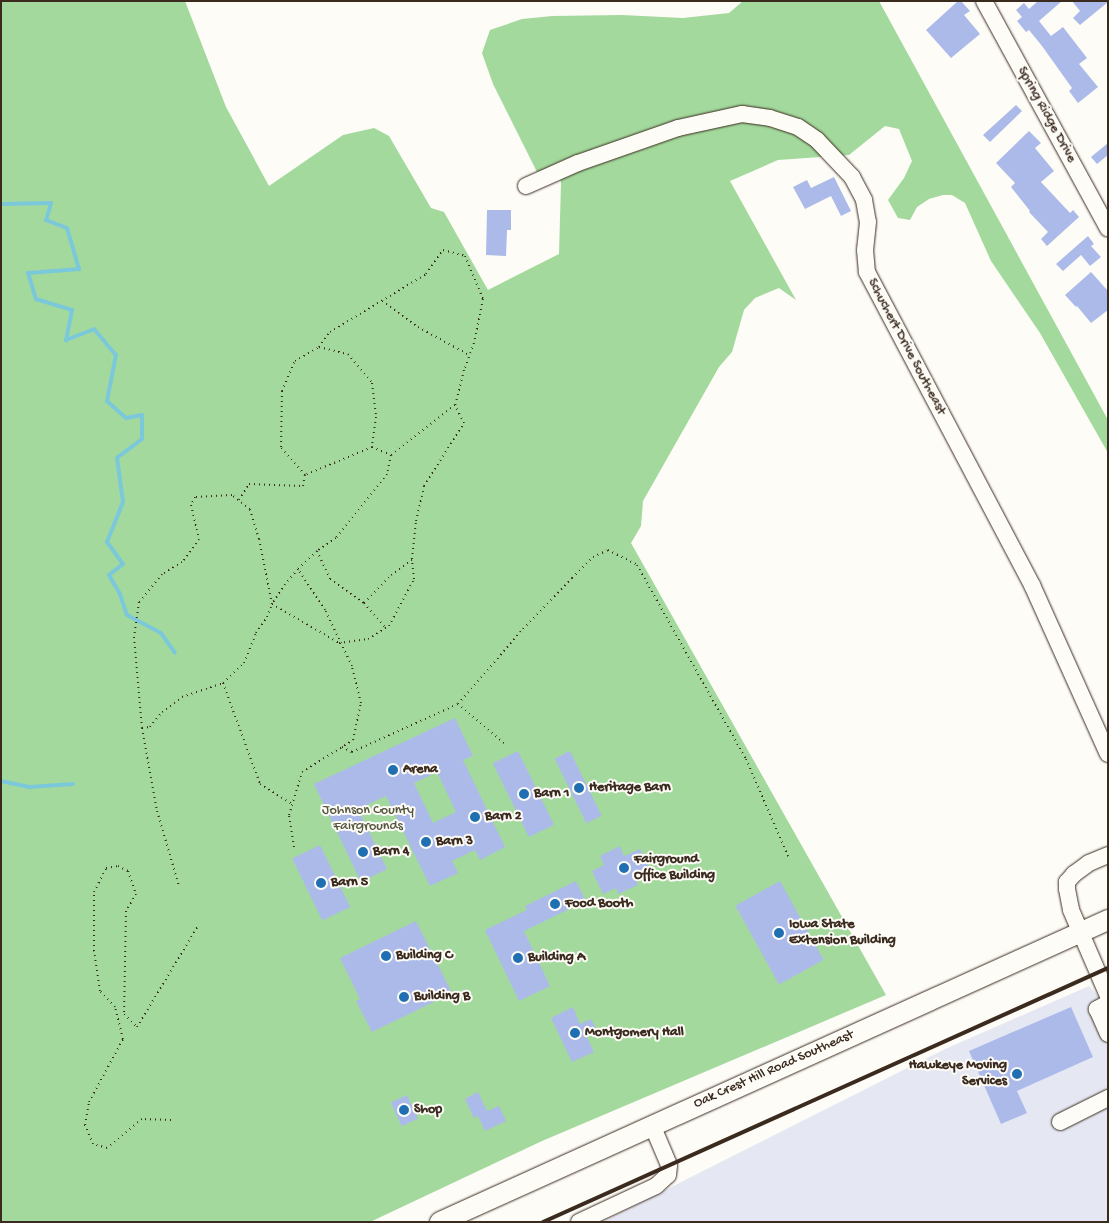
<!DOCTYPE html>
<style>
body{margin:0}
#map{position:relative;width:1109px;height:1223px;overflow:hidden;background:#fdfcf7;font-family:"Gochi Hand",sans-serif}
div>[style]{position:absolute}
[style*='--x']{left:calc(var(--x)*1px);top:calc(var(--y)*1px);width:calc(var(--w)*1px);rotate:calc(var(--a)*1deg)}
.built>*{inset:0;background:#e5e8f3}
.green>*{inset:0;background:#a3d99d}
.stream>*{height:4px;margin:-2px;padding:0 2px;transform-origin:2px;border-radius:2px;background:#7cc8db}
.building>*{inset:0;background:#acbaea;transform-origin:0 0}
.path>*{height:2px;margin-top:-1px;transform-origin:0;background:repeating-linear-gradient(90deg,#3b2a1e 0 1px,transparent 0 5px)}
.roads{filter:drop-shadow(0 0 1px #3b2a1e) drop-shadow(0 0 1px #3b2a1e)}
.minor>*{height:16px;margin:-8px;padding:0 8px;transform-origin:8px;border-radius:8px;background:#fdfcf7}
.major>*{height:20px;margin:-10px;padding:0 10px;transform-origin:10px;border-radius:10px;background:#fdfcf7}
.rail>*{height:4px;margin:-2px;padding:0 2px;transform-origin:2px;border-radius:2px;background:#3b2a1e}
.dots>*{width:14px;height:14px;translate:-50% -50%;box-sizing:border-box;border:2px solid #fdfcf7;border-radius:50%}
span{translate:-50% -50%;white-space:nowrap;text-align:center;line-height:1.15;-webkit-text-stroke:4px #fdfcf7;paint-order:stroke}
.street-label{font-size:14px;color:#3b2a1e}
.poi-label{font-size:14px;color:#3b2a1e;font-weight:700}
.left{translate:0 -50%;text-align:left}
.right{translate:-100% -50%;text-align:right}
.park-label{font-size:14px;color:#55563e}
.frame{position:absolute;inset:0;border:2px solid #3b2a1e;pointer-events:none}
</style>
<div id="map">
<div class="built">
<i style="clip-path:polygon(1089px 986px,1108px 1007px,1108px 1222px,602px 1222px,945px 1049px)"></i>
</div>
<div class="green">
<i style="clip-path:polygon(1px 1px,185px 1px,226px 107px,269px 186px,343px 135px,374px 128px,389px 136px,431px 208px,444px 212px,488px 290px,559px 254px,561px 183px,558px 165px,537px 172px,493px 84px,482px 53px,490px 30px,522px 19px,552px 16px,622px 15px,683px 18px,729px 13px,743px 1px,879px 1px,1108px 420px,1108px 453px,1040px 333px,991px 261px,965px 203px,952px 195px,943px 195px,929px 199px,917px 207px,910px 220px,898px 218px,888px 200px,904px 178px,912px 161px,899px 129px,885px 126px,849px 155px,778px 160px,730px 181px,796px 300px,779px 288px,755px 298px,744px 310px,732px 352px,719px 367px,643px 501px,641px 526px,631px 543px,886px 995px,542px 1141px,370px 1222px,1px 1222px)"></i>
</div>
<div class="stream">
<i style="--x:1;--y:204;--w:50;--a:-1.1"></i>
<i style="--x:51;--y:203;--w:18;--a:106"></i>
<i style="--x:46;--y:220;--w:22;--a:21"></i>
<i style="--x:67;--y:228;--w:43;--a:73.7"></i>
<i style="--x:79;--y:269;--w:51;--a:175.5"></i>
<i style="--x:28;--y:273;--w:27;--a:73"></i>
<i style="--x:36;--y:299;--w:38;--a:17"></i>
<i style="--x:72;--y:310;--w:31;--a:101"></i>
<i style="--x:66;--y:340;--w:30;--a:-21"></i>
<i style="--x:94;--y:329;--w:34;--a:50"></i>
<i style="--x:116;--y:355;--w:47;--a:101.1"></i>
<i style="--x:107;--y:401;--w:25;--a:42"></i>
<i style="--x:126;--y:418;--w:16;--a:-11"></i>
<i style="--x:142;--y:415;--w:24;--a:90"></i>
<i style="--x:142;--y:439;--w:31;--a:143"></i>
<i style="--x:117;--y:458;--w:44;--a:82.2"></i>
<i style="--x:123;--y:502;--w:43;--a:111.8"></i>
<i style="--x:107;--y:542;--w:27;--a:54"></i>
<i style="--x:123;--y:564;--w:18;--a:142"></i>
<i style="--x:109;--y:575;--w:22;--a:60"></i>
<i style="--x:120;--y:594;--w:22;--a:72"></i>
<i style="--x:127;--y:615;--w:38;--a:28"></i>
<i style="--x:161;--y:633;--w:24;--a:55"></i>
<i style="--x:1;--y:781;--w:30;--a:12"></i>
<i style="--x:30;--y:787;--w:43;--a:-4"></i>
</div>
<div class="building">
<i style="clip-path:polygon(958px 1px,961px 1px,970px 11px,964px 15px,980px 34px,951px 58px,926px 30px)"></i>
<i style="clip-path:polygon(1038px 1px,1062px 1px,1039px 21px,1051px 36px,1063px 27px,1087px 58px,1079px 64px,1098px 87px,1078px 103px,1069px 91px,1072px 88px,1042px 46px,1029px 30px,1026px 32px,1017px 21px,1022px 17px,1016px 10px,1024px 3px,1029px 9px)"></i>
<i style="clip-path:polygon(1072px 1px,1108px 1px,1108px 2px,1080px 25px,1073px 18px,1080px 11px)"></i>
<i style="clip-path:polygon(1016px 105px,1022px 111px,990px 142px,983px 135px)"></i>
<i style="clip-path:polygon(1029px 131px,1041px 143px,1035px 148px,1054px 171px,1041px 182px,1070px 213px,1073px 210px,1079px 217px,1047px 246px,1041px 239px,1048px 232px,1029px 212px,1030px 211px,1011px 187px,1015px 183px,996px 163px)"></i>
<i style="clip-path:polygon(1108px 143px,1108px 155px,1097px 164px,1091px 157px)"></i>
<i style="clip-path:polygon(834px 177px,851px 211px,841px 216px,831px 196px,805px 209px,793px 187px,807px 180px,811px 188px)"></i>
<i style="clip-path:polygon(487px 210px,511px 210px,511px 230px,507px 230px,506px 256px,486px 255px)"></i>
<i style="clip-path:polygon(1088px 236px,1094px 244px,1091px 246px,1101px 257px,1090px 266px,1081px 255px,1063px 271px,1056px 264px)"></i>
<i style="clip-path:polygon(1091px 272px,1108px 291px,1108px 310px,1091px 323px,1077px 306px,1076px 307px,1065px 295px)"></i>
<i style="clip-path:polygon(evenodd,455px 718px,473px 756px,463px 760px,505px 847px,480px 860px,475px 850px,452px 861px,458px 873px,430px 886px,386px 796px,358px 809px,387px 869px,361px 882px,314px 784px,455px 718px,437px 772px,456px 812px,433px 823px,414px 783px,437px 772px)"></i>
<i style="left:518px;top:751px;width:82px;height:28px;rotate:64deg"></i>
<i style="left:570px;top:751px;width:72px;height:17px;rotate:64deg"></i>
<i style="left:320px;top:845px;width:69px;height:31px;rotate:64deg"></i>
<i style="clip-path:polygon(620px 846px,624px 856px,640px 849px,652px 873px,636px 880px,638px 885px,618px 894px,616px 888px,603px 894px,592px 871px,604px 865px,600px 856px)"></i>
<i style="clip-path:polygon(576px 881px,586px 901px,524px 931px,550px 986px,519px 1001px,485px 930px,527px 910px,525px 906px)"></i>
<i style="left:780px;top:881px;width:90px;height:51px;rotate:61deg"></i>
<i style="clip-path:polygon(416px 921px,452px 993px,372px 1032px,356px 1001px,360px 999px,340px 958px)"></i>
<i style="clip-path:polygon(573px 1007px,580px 1024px,591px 1019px,597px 1030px,586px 1035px,594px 1052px,572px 1062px,551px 1018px)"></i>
<i style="clip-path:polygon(1071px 1007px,1093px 1057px,1017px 1091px,1027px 1113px,1001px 1124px,969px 1051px)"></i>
<i style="clip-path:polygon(478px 1092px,487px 1111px,499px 1106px,506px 1121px,485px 1131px,478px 1116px,474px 1118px,465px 1099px)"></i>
<i style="left:407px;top:1095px;width:26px;height:18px;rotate:65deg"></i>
</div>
<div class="path">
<i style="--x:382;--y:301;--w:44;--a:35.8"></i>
<i style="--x:418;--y:327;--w:58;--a:28.8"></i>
<i style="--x:319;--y:347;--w:19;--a:-54"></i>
<i style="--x:330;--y:332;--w:112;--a:-31.1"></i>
<i style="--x:426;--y:274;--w:29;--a:-55"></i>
<i style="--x:443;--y:250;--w:23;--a:15"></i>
<i style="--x:465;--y:256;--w:47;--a:67.3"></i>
<i style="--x:483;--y:299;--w:45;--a:101.6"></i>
<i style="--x:474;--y:343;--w:29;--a:110"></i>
<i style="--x:464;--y:370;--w:36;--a:104"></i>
<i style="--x:455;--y:405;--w:81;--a:142"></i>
<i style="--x:372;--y:447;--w:21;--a:23"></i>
<i style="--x:391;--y:455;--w:19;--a:102"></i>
<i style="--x:387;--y:474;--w:82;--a:128.6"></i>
<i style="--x:336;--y:538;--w:23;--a:146"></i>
<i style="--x:317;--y:551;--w:26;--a:137"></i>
<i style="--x:298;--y:569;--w:20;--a:131"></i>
<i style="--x:285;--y:584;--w:24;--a:123"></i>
<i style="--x:272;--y:604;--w:78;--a:30.2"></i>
<i style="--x:339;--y:643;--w:29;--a:-8"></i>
<i style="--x:368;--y:639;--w:25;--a:-32"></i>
<i style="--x:389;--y:626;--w:53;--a:-62"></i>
<i style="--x:414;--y:579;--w:20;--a:-96"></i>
<i style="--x:239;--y:500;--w:19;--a:-58"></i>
<i style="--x:249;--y:484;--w:54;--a:2.1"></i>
<i style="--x:303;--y:486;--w:11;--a:-80"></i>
<i style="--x:305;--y:475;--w:37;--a:-131"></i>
<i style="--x:281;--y:447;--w:56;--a:-89"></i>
<i style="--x:282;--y:391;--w:33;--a:-67"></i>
<i style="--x:295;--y:361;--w:28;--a:-30"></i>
<i style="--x:319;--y:347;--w:30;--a:14"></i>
<i style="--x:348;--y:354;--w:38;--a:50"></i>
<i style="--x:372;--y:383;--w:34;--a:83"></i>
<i style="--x:376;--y:417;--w:30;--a:98"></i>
<i style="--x:372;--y:447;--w:73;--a:157.3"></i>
<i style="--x:317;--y:551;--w:31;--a:65"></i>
<i style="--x:330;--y:579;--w:42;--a:35.2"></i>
<i style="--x:364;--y:603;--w:39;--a:-46"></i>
<i style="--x:391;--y:575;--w:26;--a:-37"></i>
<i style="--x:412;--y:559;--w:38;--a:-84"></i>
<i style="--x:416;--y:521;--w:36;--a:-77"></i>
<i style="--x:424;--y:486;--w:75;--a:-57.6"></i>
<i style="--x:464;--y:423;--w:20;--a:-117"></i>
<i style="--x:364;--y:603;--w:33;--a:49"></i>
<i style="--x:223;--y:683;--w:108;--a:69.9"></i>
<i style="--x:260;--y:784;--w:38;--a:32"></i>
<i style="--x:142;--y:728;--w:8;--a:-7"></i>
<i style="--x:150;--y:727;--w:19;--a:-51"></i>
<i style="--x:162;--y:712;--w:25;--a:-37"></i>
<i style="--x:182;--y:697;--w:43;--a:-18.9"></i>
<i style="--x:223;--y:683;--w:29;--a:-44"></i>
<i style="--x:244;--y:663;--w:32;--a:-68"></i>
<i style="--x:256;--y:633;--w:19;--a:-55"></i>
<i style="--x:267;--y:617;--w:14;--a:-69"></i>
<i style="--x:272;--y:604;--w:66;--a:-101.3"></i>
<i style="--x:259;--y:539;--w:31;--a:-107"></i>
<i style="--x:250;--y:509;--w:23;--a:-142"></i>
<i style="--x:232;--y:495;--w:37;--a:177"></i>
<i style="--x:195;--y:497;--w:9;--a:117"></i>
<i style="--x:191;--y:505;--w:35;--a:77"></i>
<i style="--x:199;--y:539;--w:29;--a:126"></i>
<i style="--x:182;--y:562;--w:23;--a:149"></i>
<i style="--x:162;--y:574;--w:36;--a:129"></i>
<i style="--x:139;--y:602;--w:35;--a:98"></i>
<i style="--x:134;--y:637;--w:91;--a:85"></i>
<i style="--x:142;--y:728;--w:84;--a:79.8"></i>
<i style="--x:157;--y:811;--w:78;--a:73.7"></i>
<i style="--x:504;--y:743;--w:60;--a:-139.7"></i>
<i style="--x:458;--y:704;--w:99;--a:-49.1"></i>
<i style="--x:523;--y:629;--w:71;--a:-46.1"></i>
<i style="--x:572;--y:578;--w:30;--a:-45"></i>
<i style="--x:593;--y:557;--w:17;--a:-25"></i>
<i style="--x:608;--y:550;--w:33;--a:27"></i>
<i style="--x:637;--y:565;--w:223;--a:60.7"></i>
<i style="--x:746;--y:759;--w:106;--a:66.6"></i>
<i style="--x:342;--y:747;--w:11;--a:27"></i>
<i style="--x:352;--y:752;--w:116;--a:-24.4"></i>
<i style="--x:294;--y:847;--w:32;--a:-99"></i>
<i style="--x:289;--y:815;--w:45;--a:-73.2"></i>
<i style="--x:302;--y:772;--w:60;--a:-32.1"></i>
<i style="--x:353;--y:740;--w:38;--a:-78"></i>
<i style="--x:361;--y:703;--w:38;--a:-104"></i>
<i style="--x:352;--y:666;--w:62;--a:-115.7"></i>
<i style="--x:325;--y:610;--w:49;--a:-123.4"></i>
<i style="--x:171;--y:1120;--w:29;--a:-178"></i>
<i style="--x:142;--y:1119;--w:45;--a:140.4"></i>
<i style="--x:107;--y:1148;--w:15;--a:-164"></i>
<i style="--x:93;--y:1144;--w:21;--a:-113"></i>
<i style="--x:85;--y:1125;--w:23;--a:-80"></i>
<i style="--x:89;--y:1102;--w:72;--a:-61.6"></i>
<i style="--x:123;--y:1039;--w:33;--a:-104"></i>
<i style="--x:115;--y:1007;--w:22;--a:-133"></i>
<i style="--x:100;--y:991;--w:40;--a:-98.5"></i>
<i style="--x:94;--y:951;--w:59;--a:-90"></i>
<i style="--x:94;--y:892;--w:27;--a:-63"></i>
<i style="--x:106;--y:868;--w:12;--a:-9"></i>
<i style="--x:118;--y:866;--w:11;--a:27"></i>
<i style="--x:128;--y:871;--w:24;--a:71"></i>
<i style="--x:136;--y:894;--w:20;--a:120"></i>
<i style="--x:126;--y:911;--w:103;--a:91.1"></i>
<i style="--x:124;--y:1014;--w:18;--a:45"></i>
<i style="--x:137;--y:1027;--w:118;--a:-58.9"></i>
</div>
<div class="roads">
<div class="minor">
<i style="--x:984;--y:1;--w:259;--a:61.4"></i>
<i style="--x:526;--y:186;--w:57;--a:-23.9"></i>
<i style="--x:578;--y:163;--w:106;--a:-19.3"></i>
<i style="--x:678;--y:128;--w:66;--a:-12.3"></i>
<i style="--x:742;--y:114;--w:28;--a:8"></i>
<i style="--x:770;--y:118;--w:29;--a:18"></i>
<i style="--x:798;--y:127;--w:23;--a:34"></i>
<i style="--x:817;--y:140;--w:51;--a:46.6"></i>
<i style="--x:852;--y:177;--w:26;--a:62"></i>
<i style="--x:864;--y:200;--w:22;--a:80"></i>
<i style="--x:868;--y:222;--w:28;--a:96"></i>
<i style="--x:865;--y:250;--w:22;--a:85"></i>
<i style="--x:867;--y:272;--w:354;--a:62.2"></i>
<i style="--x:1032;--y:585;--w:185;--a:65.8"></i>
<i style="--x:1108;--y:855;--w:21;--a:157"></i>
<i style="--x:1089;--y:863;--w:19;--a:144"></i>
<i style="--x:1074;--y:874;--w:11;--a:131"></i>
<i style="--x:1067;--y:882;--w:7;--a:90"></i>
<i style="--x:1067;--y:889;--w:21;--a:79"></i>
<i style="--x:1071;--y:910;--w:94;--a:66.7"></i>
<i style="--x:1108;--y:1003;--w:13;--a:151"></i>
<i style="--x:1097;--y:1009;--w:27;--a:66"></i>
<i style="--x:1060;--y:1122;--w:54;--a:-26.6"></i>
<i style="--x:579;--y:1222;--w:85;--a:-25.1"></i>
<i style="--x:656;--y:1186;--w:16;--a:-43"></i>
<i style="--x:668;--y:1175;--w:10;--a:-84"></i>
<i style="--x:669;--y:1165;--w:43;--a:-113"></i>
</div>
<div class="major">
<i style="--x:440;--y:1222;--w:733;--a:-24.33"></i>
</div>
</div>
<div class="rail">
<i style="--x:543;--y:1222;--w:619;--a:-24.21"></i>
</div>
<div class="dots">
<i style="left:393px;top:770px;background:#1f6fb2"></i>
<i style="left:579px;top:788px;background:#1f6fb2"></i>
<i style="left:524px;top:794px;background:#1f6fb2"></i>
<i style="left:475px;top:817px;background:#1f6fb2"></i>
<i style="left:426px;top:842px;background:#1f6fb2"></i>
<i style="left:363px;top:852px;background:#1f6fb2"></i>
<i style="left:624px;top:868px;background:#1f6fb2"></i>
<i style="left:321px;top:883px;background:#1f6fb2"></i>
<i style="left:555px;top:904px;background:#1f6fb2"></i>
<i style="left:779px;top:933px;background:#1f6fb2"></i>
<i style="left:386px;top:956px;background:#1f6fb2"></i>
<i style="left:518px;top:958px;background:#1f6fb2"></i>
<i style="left:404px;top:997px;background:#1f6fb2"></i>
<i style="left:575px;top:1033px;background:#1f6fb2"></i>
<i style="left:1017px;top:1074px;background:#1f6fb2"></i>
<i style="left:404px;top:1110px;background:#1f6fb2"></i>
</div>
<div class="street-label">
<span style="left:1046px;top:115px;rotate:61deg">Spring Ridge Drive</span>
<span style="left:906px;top:347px;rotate:62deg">Schuchert Drive Southeast</span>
<span style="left:774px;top:1070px;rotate:-24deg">Oak Crest Hill Road Southeast</span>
</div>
<div class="poi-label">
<span class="left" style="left:403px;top:770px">Arena</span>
<span class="left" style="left:589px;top:788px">Heritage Barn</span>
<span class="left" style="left:534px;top:794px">Barn 1</span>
<span class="left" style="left:485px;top:817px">Barn 2</span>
<span class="left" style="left:436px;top:842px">Barn 3</span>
<span class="left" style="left:373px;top:852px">Barn 4</span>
<span class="left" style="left:634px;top:868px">Fairground<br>Office Building</span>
<span class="left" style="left:331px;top:883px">Barn 5</span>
<span class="left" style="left:565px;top:904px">Food Booth</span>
<span class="left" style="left:789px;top:933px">Iowa State<br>Extension Building</span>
<span class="left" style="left:396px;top:956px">Building C</span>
<span class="left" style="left:528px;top:958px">Building A</span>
<span class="left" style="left:414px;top:997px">Building B</span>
<span class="left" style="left:585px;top:1033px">Montgomery Hall</span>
<span class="right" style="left:1007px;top:1074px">Hawkeye Moving<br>Services</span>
<span class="left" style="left:414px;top:1110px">Shop</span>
</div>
<div class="park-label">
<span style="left:368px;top:819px">Johnson County<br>Fairgrounds</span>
</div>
<div class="frame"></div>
</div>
